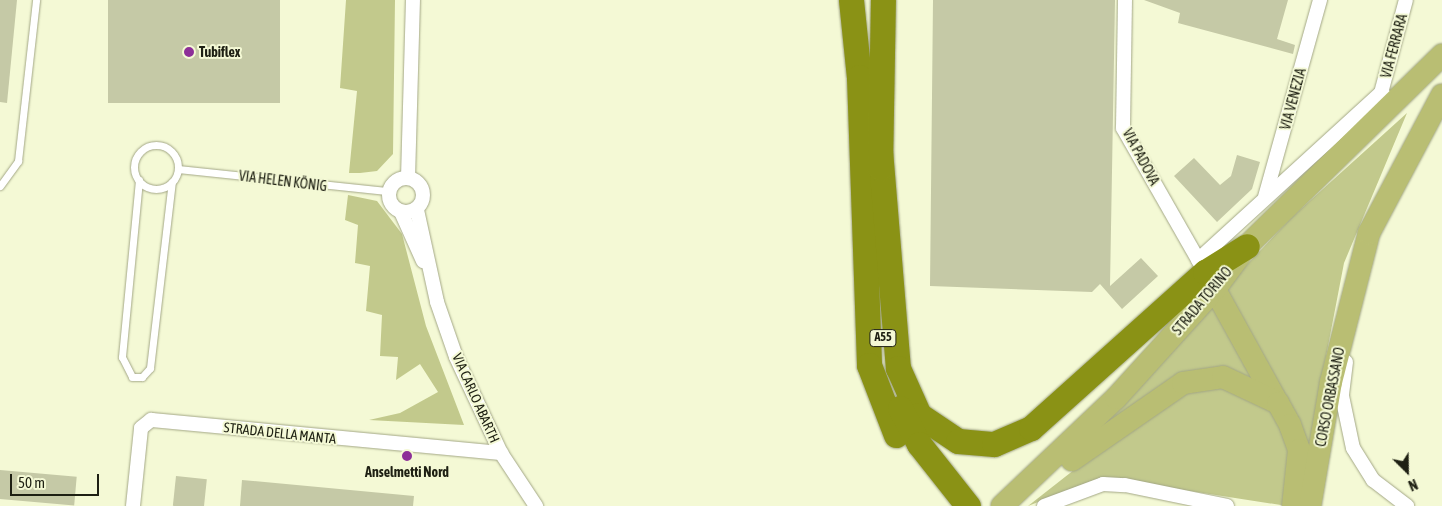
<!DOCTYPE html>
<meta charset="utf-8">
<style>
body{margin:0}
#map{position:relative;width:1442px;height:506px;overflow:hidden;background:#f4f9d5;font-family:"Asap Condensed",sans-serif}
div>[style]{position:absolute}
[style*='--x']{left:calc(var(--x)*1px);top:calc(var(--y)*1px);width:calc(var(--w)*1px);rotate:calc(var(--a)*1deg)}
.green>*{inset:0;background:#c2c98c}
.building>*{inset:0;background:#c5c9a6;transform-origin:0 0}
.roads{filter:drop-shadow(0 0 1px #a3a786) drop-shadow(0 0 1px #a3a786)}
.service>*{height:7px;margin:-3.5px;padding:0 3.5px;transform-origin:3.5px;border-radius:3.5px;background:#fff}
.service>.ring{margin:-3.5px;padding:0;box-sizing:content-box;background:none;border:7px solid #fff;border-radius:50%}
.minor>*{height:14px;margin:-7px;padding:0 7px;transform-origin:7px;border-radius:7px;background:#fff}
.minor>.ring{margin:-7px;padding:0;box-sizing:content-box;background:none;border:14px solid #fff;border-radius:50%}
.primary>*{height:22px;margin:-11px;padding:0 11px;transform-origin:11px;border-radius:11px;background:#b9be73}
.motorway>*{height:25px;margin:-12.5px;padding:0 12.5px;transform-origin:12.5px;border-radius:12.5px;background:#8a9215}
.dots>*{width:14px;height:14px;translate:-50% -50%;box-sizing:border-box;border:2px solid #f4f9d5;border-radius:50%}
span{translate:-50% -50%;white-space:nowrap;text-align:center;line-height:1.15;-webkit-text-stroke:4px #f4f9d5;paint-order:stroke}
.shield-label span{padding:1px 4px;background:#f4f9d5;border:1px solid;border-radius:4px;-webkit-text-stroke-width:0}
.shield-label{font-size:12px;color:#1e2013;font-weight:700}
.street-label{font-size:14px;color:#1e2013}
.poi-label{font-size:14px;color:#1e2013;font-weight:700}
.left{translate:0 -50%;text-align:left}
.north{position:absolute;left:1382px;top:446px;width:50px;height:50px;-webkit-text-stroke:4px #f4f9d5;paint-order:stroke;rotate:157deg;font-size:14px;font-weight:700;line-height:20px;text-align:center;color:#1e2013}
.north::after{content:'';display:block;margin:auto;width:18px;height:22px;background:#1e2013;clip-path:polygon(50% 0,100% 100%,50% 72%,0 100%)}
.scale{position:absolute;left:10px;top:474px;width:89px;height:22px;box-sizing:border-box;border:2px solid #1e2013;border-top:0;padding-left:6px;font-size:15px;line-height:18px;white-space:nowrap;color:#1e2013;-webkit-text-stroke:4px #f4f9d5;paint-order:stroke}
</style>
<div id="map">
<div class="green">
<i style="clip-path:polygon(346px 0,395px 0,393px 154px,377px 171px,360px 173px,349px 173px,357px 91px,340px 88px)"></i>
<i style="clip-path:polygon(1407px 113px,1344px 263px,1309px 445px,1223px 290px,1292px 217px)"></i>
<i style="clip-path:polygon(348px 195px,377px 201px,402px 234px,426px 326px,464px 425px,369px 420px,400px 413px,438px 392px,420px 364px,396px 380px,398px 357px,380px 356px,382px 315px,366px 311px,370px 266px,355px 263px,358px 225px,345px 220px)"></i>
<i style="clip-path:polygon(1214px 300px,1258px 380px,1238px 373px,1099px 428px)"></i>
<i style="clip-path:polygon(1209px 384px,1268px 405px,1292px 451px,1287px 506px,1126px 481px,1094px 480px,1028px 506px,1158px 404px)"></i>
</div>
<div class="building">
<i style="clip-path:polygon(0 0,17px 0,7px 103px,0 102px)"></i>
<i style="left:108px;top:0;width:172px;height:103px"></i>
<i style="clip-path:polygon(933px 0,1115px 0,1110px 286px,1141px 258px,1158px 276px,1122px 309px,1100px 284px,1092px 292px,930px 286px)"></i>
<i style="clip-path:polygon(1144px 0,1288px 0,1277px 39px,1295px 45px,1293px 54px,1178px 23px,1180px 13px)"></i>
<i style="clip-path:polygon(1237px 155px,1260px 162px,1252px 189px,1217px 222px,1174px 176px,1194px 158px,1220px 185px,1231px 176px)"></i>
<i style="left:0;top:470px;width:77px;height:29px;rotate:5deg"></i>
<i style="left:176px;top:476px;width:31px;height:30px;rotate:6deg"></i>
<i style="clip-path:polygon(242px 480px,414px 496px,413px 506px,240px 506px)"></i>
</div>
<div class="roads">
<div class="service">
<i class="ring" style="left:134px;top:145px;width:37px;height:37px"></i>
<i style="--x:178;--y:169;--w:212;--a:6"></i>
<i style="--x:139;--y:180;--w:178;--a:95.5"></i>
<i style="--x:122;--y:357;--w:22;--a:63"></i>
<i style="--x:132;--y:377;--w:10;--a:0"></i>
<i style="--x:142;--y:377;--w:12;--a:-48"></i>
<i style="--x:150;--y:368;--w:187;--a:-83.3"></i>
<i style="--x:0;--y:186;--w:31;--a:-54"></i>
<i style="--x:18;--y:161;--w:162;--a:-83.6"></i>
</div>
<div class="minor">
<i style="--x:1125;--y:0;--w:128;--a:90.9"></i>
<i style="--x:1123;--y:128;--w:166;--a:60.3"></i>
<i style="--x:1381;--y:93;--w:96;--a:-75"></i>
<i class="ring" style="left:389px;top:178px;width:20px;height:20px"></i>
<i style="--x:408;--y:178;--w:178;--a:-88.4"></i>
<i style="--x:1265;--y:197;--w:205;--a:-74.4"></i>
<i style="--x:417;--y:210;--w:94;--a:77.7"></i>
<i style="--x:437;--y:302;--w:58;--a:70.9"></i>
<i style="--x:456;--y:357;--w:106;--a:64.9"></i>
<i style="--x:501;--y:453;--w:64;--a:56.6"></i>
<i style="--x:401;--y:212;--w:54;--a:65.8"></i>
<i style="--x:1198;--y:260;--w:248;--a:-42.4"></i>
<i style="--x:1381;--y:93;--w:14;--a:39"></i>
<i style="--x:1346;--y:362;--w:34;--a:97"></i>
<i style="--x:1342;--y:396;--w:53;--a:78.1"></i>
<i style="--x:1353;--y:448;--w:38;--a:58"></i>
<i style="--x:1373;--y:480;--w:43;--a:37.4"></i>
<i style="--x:133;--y:506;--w:78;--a:-84.1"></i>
<i style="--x:141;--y:428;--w:13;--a:-39"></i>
<i style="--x:151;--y:420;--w:352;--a:5.4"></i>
<i style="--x:1044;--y:506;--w:63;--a:-20.4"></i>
<i style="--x:1103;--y:484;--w:22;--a:3"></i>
<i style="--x:1125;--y:485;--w:104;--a:11.6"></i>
</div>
<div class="primary">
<i style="--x:1208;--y:277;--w:143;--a:61.1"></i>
<i style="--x:1072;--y:460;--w:135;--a:-34.7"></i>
<i style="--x:1183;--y:383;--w:40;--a:-8.5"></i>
<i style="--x:1223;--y:377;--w:61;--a:25.3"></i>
<i style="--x:1278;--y:403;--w:25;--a:61"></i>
<i style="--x:1290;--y:425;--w:27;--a:70"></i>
<i style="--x:1299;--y:450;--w:56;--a:96.1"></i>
<i style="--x:1002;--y:506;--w:157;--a:-43.5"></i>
<i style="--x:1116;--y:398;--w:147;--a:-47.8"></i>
<i style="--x:1215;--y:289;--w:54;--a:-53.3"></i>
<i style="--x:1247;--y:246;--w:273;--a:-44.4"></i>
<i style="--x:1310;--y:506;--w:126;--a:-80.4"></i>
<i style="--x:1331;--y:382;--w:154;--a:-75.7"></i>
<i style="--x:1369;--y:233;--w:156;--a:-62.1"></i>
</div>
<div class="motorway">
<i style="--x:851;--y:0;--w:77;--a:84.1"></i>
<i style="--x:859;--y:77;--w:288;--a:88"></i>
<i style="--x:869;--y:365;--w:75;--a:68.9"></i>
<i style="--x:880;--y:150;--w:219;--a:85.3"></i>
<i style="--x:898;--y:368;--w:51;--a:65.9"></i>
<i style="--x:919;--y:415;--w:47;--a:33.7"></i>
<i style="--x:958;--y:441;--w:36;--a:5"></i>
<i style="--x:994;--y:444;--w:40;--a:-23.4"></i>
<i style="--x:1031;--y:428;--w:234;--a:-41.9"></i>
<i style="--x:1205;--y:272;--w:49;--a:-31.8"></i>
<i style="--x:880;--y:168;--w:168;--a:-89"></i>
<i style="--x:900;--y:408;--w:41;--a:62.2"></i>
<i style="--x:919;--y:444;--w:79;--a:51.7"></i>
</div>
</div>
<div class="dots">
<i style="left:189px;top:52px;background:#8d2f98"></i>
<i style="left:407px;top:456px;background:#8d2f98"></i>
</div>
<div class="shield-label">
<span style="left:883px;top:338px">A55</span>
</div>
<div class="street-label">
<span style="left:1394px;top:46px;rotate:-75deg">VIA FERRARA</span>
<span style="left:1293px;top:99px;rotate:-75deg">VIA VENEZIA</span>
<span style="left:1141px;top:157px;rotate:62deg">VIA PADOVA</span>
<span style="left:283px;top:181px;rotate:7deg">VIA HELEN KÖNIG</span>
<span style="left:1202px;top:301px;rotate:-50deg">STRADA TORINO</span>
<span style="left:1330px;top:397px;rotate:-79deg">CORSO ORBASSANO</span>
<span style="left:476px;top:398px;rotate:66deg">VIA CARLO ABARTH</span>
<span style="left:280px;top:433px;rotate:6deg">STRADA DELLA MANTA</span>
</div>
<div class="poi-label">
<span class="left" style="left:199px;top:52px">Tubiflex</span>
<span style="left:407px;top:472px">Anselmetti Nord</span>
</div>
<div class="north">N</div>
<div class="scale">50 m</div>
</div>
